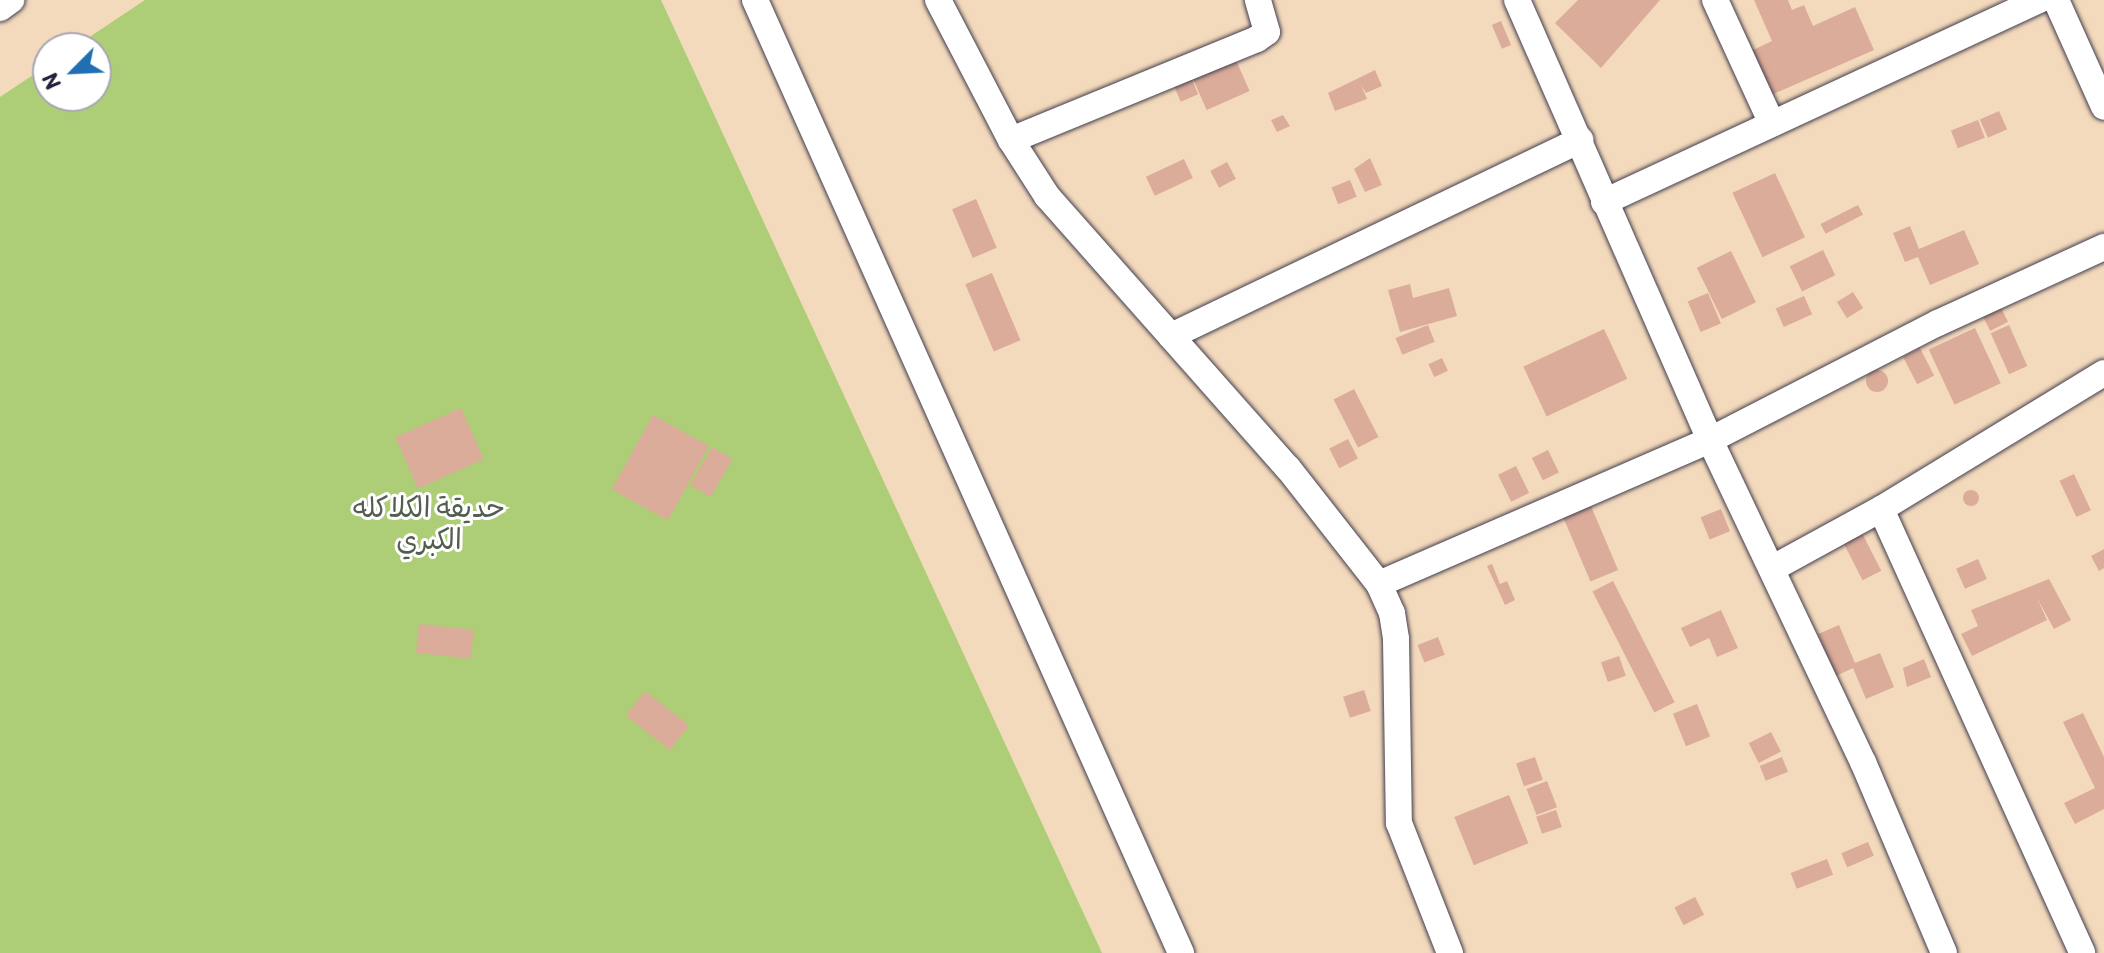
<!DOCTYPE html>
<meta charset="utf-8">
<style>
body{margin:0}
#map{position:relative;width:2104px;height:953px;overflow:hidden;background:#f4dabc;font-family:Itim,"Playpen Sans Arabic",sans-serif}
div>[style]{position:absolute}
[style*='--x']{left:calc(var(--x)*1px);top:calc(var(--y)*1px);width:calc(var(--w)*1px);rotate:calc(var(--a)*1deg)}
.green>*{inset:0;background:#adce77}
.building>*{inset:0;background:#dbac99;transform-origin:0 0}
.round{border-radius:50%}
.roads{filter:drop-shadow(0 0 2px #423e4e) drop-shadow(0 0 2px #423e4e)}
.street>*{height:26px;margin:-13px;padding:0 13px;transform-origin:13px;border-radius:13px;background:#fff}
span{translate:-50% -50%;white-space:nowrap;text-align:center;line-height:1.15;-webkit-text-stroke:6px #fff;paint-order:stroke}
.park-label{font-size:28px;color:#535e50}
.north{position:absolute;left:32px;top:32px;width:80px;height:80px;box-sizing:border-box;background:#fff;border:2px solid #a7a7b1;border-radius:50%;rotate:246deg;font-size:22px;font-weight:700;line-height:32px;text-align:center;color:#22223b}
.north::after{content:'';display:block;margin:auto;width:28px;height:36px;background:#1f6fb2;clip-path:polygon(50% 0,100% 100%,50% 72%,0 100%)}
</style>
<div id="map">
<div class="green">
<i style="clip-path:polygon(145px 0,661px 0,1102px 953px,0 953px,0 97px,48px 65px,48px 96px,96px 96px,96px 48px,73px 48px)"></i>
</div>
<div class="building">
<i style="clip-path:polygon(1578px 0,1660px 0,1601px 68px,1555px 23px)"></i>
<i style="clip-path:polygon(1754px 0,1788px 0,1792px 10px,1804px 5px,1813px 26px,1855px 7px,1874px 50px,1771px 95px,1751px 51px,1772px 41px)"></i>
<i style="left:1501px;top:21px;width:26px;height:10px;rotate:67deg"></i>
<i style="left:1235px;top:58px;width:36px;height:47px;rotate:66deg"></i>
<i style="clip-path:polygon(1375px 70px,1382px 86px,1366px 93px,1361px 85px,1367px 99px,1335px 111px,1328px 93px)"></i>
<i style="left:1190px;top:75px;width:21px;height:19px;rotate:67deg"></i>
<i style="left:1999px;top:111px;width:20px;height:21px;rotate:66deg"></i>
<i style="clip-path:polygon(1283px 115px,1290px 126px,1277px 132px,1271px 120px)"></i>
<i style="left:1978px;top:120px;width:19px;height:29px;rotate:69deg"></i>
<i style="clip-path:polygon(1370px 158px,1382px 185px,1365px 192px,1354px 169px)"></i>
<i style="left:1184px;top:159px;width:21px;height:42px;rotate:65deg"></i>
<i style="left:1227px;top:162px;width:19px;height:19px;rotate:62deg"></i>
<i style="left:1775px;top:173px;width:71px;height:47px;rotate:65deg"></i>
<i style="left:1350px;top:180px;width:18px;height:20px;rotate:68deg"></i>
<i style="left:976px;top:199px;width:53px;height:26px;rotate:67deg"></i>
<i style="left:1858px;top:205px;width:11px;height:42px;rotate:63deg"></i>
<i style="clip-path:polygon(1910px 226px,1919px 249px,1964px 230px,1979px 264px,1930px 285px,1918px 257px,1905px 262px,1893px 233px)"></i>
<i style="left:1823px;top:250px;width:28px;height:37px;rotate:64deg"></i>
<i style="left:1731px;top:251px;width:57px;height:38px;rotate:64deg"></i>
<i style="left:992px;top:273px;width:73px;height:29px;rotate:67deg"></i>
<i style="clip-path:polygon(1410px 284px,1413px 298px,1449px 288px,1457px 316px,1400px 332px,1388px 290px)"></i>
<i style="left:1853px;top:292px;width:19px;height:19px;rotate:58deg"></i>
<i style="left:1708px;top:293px;width:33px;height:22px;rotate:67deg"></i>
<i style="left:1804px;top:296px;width:20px;height:31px;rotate:66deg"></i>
<i style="left:1999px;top:304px;width:20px;height:20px;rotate:63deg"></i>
<i style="left:1428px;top:325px;width:18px;height:35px;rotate:68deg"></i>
<i style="left:2009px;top:325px;width:45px;height:20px;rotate:66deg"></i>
<i style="left:1975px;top:328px;width:61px;height:51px;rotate:65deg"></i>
<i style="left:1604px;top:329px;width:55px;height:89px;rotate:65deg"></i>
<i style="left:1920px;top:348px;width:31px;height:19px;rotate:63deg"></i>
<i style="left:1442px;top:358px;width:14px;height:15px;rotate:65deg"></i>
<i class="round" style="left:1866px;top:370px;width:22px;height:22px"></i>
<i style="left:1354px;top:389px;width:54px;height:23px;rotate:63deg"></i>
<i style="left:461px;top:408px;width:56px;height:72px;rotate:66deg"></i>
<i style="left:653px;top:415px;width:64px;height:85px;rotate:29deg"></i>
<i style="left:1348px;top:439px;width:22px;height:21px;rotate:63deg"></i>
<i style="left:712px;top:447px;width:24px;height:44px;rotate:30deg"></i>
<i style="left:1548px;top:450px;width:25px;height:18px;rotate:64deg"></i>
<i style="left:1516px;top:466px;width:30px;height:20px;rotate:64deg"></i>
<i style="left:2074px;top:474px;width:40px;height:16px;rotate:65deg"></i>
<i class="round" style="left:1963px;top:490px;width:16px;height:16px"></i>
<i style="left:1588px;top:499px;width:77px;height:30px;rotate:67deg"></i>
<i style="left:1721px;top:509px;width:24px;height:22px;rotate:68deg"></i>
<i style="left:1859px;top:527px;width:49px;height:21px;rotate:63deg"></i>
<i style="clip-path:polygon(2104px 549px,2104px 568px,2099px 571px,2091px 556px)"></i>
<i style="left:1978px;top:559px;width:22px;height:24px;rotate:66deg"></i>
<i style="clip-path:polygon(1492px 564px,1500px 584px,1507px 581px,1515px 600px,1505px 605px,1487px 566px)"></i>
<i style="clip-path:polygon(2049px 579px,2071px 620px,2054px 629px,2037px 598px,2047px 620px,1972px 656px,1961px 634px,1978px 626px,1971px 610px)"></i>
<i style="left:1613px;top:581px;width:136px;height:23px;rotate:63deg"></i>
<i style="clip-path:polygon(1721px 610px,1738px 648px,1717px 657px,1709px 638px,1690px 647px,1681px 628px)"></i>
<i style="left:419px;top:624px;width:55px;height:29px;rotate:6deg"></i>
<i style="clip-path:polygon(1839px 625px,1855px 663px,1880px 653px,1894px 687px,1866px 699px,1853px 668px,1836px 676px,1818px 634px)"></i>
<i style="left:1438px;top:637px;width:19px;height:22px;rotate:69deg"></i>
<i style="left:1619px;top:656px;width:21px;height:19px;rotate:71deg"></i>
<i style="clip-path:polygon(1924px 659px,1931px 677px,1907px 687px,1903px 668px)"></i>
<i style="left:1364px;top:690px;width:22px;height:22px;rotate:72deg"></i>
<i style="left:645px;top:691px;width:56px;height:31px;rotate:38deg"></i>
<i style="left:1697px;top:704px;width:35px;height:26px;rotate:68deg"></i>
<i style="clip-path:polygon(2083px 713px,2104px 757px,2104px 809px,2075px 824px,2064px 803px,2095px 788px,2063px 722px)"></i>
<i style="left:1771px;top:732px;width:22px;height:25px;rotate:63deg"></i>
<i style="left:1535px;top:757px;width:24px;height:20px;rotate:71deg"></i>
<i style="left:1782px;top:757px;width:16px;height:24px;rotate:68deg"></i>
<i style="left:1547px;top:781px;width:28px;height:22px;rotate:69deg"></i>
<i style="left:1509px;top:795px;width:52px;height:59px;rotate:68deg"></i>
<i style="left:1556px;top:810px;width:18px;height:21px;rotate:71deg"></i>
<i style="left:1868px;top:842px;width:15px;height:29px;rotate:67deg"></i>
<i style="left:1827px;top:859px;width:17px;height:39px;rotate:69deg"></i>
<i style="left:1695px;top:897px;width:20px;height:23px;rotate:63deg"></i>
</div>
<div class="roads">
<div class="street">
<i style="--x:755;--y:0;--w:1044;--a:65.91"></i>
<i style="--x:938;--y:0;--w:158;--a:62.5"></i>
<i style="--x:1011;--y:140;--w:67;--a:57.3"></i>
<i style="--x:1047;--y:196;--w:363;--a:48.5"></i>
<i style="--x:1288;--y:468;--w:147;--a:51.9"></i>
<i style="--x:1379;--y:584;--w:32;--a:66"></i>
<i style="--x:1392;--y:613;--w:26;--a:81"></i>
<i style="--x:1396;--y:639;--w:184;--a:89.1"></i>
<i style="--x:1399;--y:823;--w:140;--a:68.6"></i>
<i style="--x:1517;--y:0;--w:480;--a:66.3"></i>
<i style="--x:1710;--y:440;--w:357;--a:64.6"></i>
<i style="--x:1863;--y:762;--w:207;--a:67"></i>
<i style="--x:1715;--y:0;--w:136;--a:65.3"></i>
<i style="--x:2056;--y:0;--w:117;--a:65.8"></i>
<i style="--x:0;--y:8;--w:14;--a:-36"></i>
<i style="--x:1011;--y:140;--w:266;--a:-22.3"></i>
<i style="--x:1257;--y:39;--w:12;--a:-35"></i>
<i style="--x:1267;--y:32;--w:33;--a:-106"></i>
<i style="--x:1604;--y:202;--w:481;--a:-24.9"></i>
<i style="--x:1171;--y:336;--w:454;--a:-25.6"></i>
<i style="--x:1881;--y:509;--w:487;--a:65.6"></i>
<i style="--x:1775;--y:567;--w:121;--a:-28.7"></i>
<i style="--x:1881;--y:509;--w:261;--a:-31.4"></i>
<i style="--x:1379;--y:584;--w:361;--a:-23.5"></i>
<i style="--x:1710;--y:440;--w:256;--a:-27.2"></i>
<i style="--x:1938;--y:323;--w:183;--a:-24.6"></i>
</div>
</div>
<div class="park-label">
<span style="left:429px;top:523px">حديقة الكلاكله<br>الكبري</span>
</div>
<div class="north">N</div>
</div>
